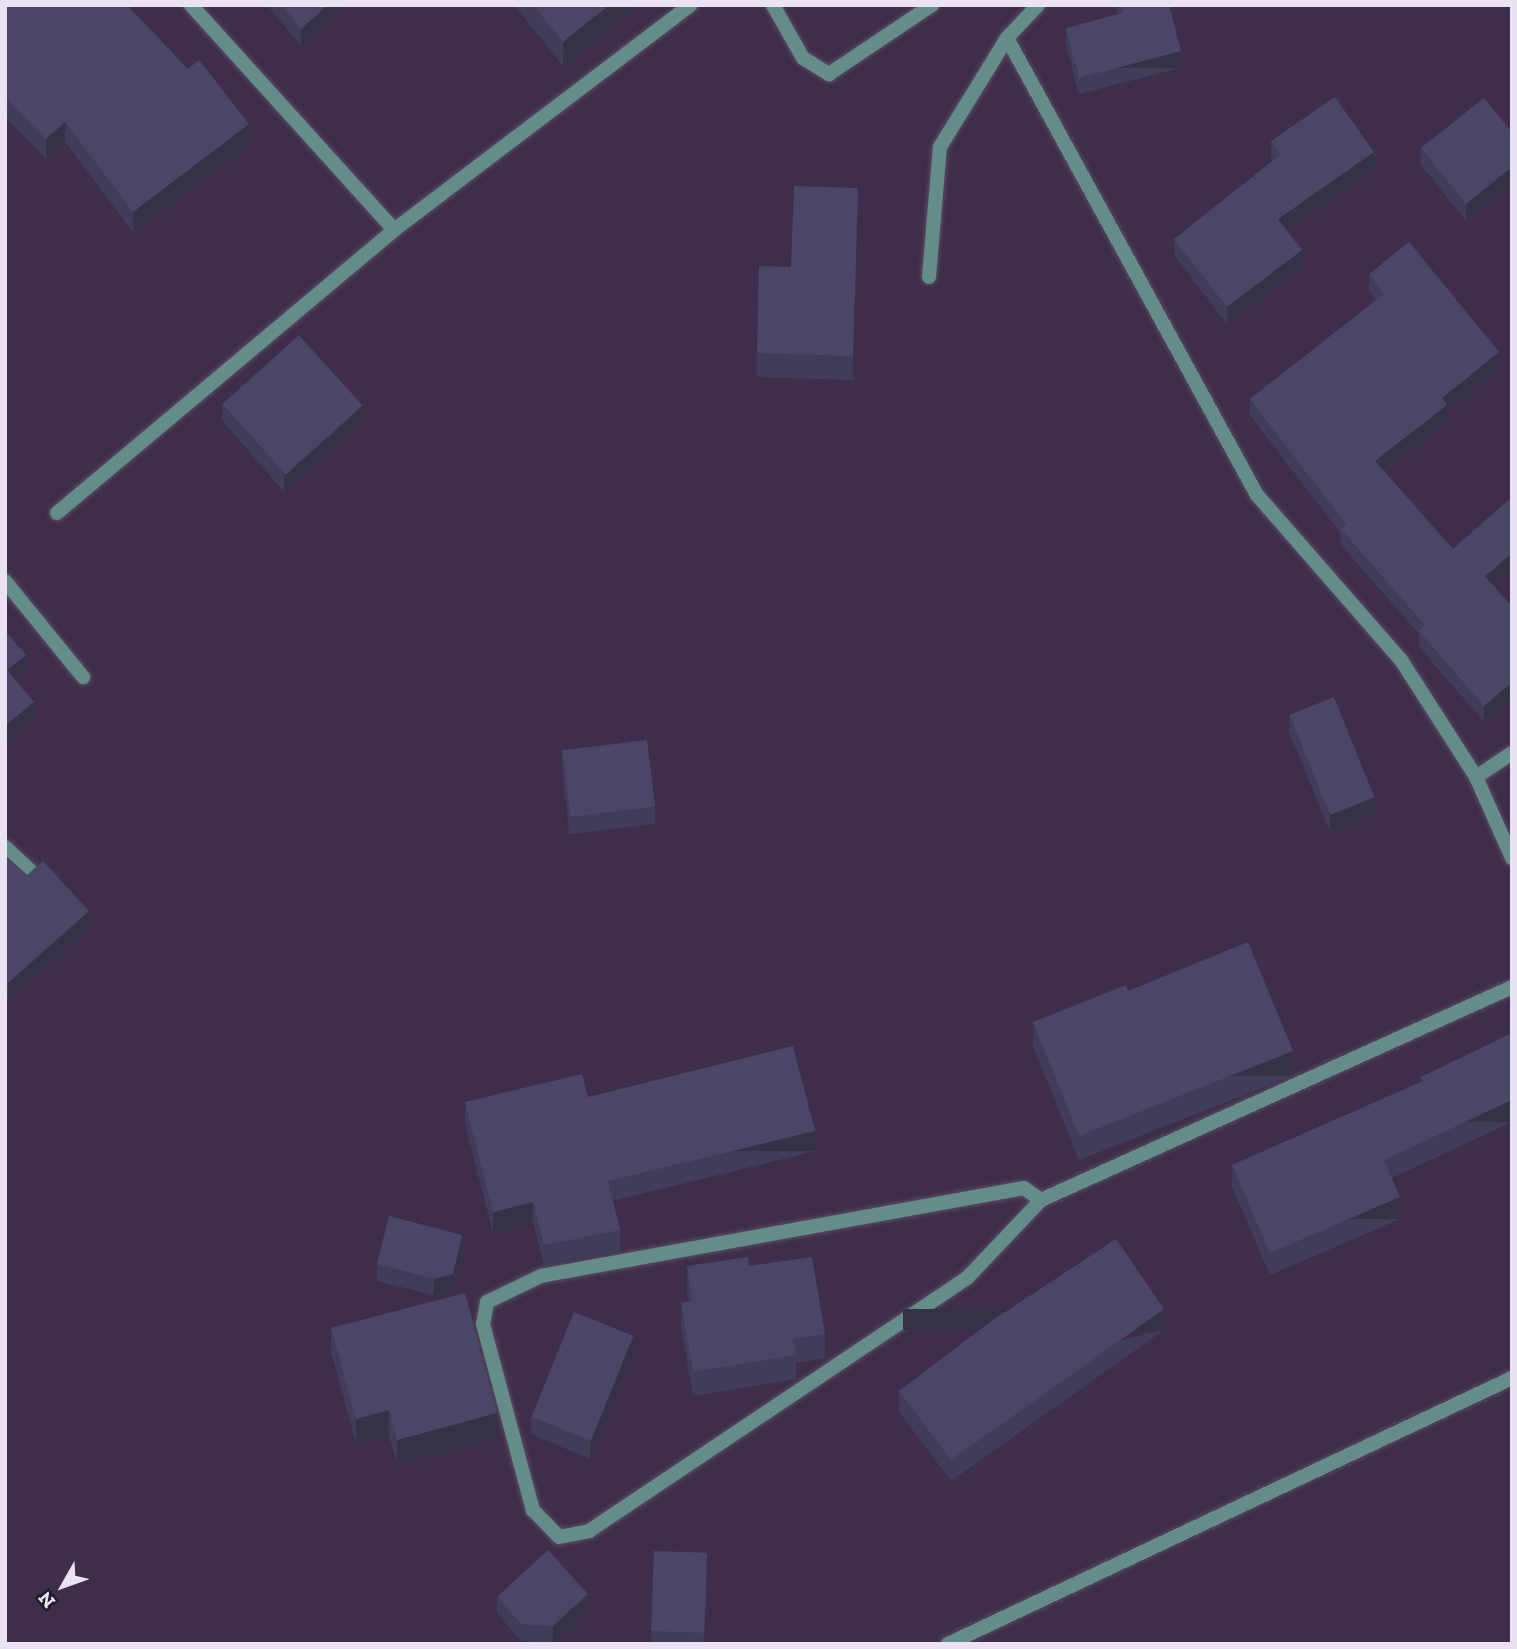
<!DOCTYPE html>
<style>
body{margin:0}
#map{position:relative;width:1517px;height:1649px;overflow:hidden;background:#3e2e4b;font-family:"Zilla Slab",serif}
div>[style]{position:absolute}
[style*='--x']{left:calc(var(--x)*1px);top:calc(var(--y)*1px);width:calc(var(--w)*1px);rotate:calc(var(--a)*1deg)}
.roads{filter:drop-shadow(0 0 2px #5a4b66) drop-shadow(0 0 2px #5a4b66)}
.minor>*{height:14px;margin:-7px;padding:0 7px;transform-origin:7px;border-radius:7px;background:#648d89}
.wall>*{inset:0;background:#403d58}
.shaded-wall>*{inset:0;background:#343247;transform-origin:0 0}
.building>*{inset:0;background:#4a4766;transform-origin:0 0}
span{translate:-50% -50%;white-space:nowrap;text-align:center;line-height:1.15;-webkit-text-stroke:5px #211a27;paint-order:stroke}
.frame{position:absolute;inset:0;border:7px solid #ebe2f4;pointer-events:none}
.north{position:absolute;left:28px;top:1551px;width:70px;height:70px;-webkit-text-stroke:5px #211a27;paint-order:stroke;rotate:230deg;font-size:19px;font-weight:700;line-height:28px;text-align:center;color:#ebe2f4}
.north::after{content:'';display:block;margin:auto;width:24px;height:32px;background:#ebe2f4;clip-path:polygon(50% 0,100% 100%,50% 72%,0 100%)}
</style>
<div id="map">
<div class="roads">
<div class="minor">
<i style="--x:191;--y:5;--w:303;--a:47.9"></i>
<i style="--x:773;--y:5;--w:61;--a:60.5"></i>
<i style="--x:803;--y:58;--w:31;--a:32"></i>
<i style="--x:829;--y:74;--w:124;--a:-33.8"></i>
<i style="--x:1007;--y:38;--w:521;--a:61.32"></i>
<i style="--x:1257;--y:495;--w:219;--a:48.9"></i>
<i style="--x:1401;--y:660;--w:139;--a:57.3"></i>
<i style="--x:1476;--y:777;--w:89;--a:66"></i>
<i style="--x:929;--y:277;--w:130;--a:-85.2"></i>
<i style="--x:940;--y:147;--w:128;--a:-58.4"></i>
<i style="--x:1007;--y:38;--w:45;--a:-46.8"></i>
<i style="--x:57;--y:513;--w:440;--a:-40"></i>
<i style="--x:394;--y:230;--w:372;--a:-37.2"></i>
<i style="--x:5;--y:581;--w:124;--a:50.9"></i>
<i style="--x:1476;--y:777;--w:43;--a:-33.7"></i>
<i style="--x:5;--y:847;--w:40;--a:43"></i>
<i style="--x:1041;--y:1200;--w:21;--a:-145"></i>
<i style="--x:1024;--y:1188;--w:491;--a:169.7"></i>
<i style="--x:541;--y:1276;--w:60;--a:154.3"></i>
<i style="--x:487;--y:1302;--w:22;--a:100"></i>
<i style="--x:483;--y:1324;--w:193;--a:75"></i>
<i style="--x:533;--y:1510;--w:37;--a:46"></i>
<i style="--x:559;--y:1537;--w:31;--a:-11"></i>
<i style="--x:589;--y:1531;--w:456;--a:-33.8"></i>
<i style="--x:968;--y:1277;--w:106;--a:-46.5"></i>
<i style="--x:1041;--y:1200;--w:517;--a:-24.33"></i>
<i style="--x:948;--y:1644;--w:624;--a:-25.25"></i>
</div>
</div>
<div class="wall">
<i style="clip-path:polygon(5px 5px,249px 144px,133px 232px,65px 142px,46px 159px,5px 117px)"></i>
<i style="clip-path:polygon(267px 5px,347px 5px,301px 46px)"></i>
<i style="clip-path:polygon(514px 5px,639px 5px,563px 66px)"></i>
<i style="clip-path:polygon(1116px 5px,1169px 5px,1181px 68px,1079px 94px,1066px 45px,1066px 28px,1119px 14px)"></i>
<i style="clip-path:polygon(1484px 98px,1466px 221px,1421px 165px,1421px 148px)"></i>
<i style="clip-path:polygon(1271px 141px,1374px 169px,1286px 230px,1302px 266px,1227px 324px,1174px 255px,1174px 239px,1273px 161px,1271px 158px)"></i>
<i style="clip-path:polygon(858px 212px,853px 380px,757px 377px,757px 353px)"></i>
<i style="clip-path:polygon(1369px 274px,1499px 368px,1447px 410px,1447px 421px,1384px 471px,1453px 549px,1512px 497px,1512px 569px,1493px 585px,1512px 607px,1512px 698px,1484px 722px,1419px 647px,1419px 634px,1341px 545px,1341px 534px,1250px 415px,1250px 399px,1376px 300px,1369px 290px)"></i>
<i style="clip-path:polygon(222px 403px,362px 423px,284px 492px,222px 420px)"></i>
<i style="clip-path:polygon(1289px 715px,1375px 814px,1330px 832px,1289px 732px)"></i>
<i style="clip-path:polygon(562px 749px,655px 807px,655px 824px,569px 834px,562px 766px)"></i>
<i style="clip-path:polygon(5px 855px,27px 875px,89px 927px,8px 999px,5px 996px)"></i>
<i style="clip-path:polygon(1128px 991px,1293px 1076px,1079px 1160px,1033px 1046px,1033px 1022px)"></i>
<i style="clip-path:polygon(1512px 1033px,1512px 1122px,1392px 1178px,1400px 1219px,1270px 1275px,1232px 1187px,1232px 1165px,1421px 1082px,1421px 1077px)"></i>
<i style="clip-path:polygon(588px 1097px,815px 1151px,613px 1201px,620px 1230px,620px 1251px,544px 1266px,533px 1223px,493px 1233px,465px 1123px,465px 1102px)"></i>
<i style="clip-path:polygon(462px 1252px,453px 1291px,434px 1295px,377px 1281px,377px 1264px)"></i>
<i style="clip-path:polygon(687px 1266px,749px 1266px,825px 1334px,825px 1358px,796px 1363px,796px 1379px,693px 1396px,681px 1327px,681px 1303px,689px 1302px,687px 1291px)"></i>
<i style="clip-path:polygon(331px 1328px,497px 1438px,397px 1464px,389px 1435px,356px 1443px,331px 1352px)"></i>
<i style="clip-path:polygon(1164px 1330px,951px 1481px,899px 1412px,899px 1391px)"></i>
<i style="clip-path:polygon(633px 1353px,590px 1459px,531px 1434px,531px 1417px)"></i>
<i style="clip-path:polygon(654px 1551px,707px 1570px,704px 1644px,651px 1644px)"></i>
<i style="clip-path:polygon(497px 1597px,588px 1611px,553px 1643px,521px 1641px,497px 1613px)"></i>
</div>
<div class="shaded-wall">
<i style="clip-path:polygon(328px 5px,347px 5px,301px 46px,301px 29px)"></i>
<i style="clip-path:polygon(609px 5px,639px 5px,563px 66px,563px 42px)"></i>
<i style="left:1181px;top:51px;width:17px;height:106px;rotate:90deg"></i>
<i style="clip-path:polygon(65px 122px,65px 142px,46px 159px,46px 139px)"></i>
<i style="clip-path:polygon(249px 124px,249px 144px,133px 232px,133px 212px)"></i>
<i style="clip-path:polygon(1374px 152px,1374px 169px,1278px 236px,1278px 219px)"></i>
<i style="clip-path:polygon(1512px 167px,1512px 184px,1466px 221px,1466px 204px)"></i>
<i style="clip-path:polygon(858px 188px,858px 212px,853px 380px,853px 356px)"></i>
<i style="clip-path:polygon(1302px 250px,1302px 266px,1227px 324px,1227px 307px)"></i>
<i style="clip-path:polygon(1499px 352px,1499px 368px,1447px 410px,1447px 421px,1375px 477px,1375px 461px,1442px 398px)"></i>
<i style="clip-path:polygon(362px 406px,362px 423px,284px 492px,284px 475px)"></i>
<i style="clip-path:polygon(1512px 553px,1512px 569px,1485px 592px,1485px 576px)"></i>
<i style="clip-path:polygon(26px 655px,26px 672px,7px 687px,7px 670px)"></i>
<i style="clip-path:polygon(1512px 682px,1512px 698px,1484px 722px,1484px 706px)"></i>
<i style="clip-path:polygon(34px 702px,34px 719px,5px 743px,5px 726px)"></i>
<i style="clip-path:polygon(1375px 797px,1375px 814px,1330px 832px,1330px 815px)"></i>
<i style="clip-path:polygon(89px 911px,89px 927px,8px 999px,8px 983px)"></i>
<i style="left:1293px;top:1051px;width:25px;height:230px;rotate:90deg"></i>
<i style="left:1512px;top:1100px;width:22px;height:141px;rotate:90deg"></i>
<i style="left:815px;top:1131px;width:20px;height:213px;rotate:90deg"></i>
<i style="left:1400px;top:1197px;width:22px;height:142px;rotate:90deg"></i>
<i style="clip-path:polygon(533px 1202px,533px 1223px,493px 1233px,493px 1212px)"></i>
<i style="clip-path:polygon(462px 1235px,462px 1252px,453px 1291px,434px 1295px,434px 1279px)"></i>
<i style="left:1164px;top:1309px;width:21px;height:261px;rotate:90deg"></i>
<i style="clip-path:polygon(633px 1336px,633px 1353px,590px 1459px,590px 1442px)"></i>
<i style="clip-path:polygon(389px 1410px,389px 1435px,356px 1443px,356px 1419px)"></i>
<i style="clip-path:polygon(497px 1413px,497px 1438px,397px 1464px,397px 1440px)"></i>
<i style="clip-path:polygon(588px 1594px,588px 1611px,553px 1643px,553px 1626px)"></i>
</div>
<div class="building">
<i style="clip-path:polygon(5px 5px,127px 5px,188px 69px,199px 60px,249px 124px,133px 212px,65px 122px,46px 139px,5px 97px)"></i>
<i style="clip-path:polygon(282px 5px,328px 5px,301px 29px)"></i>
<i style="clip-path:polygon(533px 5px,609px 5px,563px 42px)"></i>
<i style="clip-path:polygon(1121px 5px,1169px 5px,1181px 51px,1079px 78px,1066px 28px,1123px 13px)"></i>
<i style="clip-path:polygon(1335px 97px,1374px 152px,1278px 219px,1302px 250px,1227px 307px,1174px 239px,1280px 155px,1271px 141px)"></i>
<i style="clip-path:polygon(1484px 98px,1512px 132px,1512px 167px,1466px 204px,1421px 148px)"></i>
<i style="clip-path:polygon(794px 186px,858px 188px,853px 356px,757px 353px,759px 266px,791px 267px)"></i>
<i style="clip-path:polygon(1409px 242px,1499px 352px,1442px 398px,1447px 405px,1375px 461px,1453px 549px,1512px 497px,1512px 553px,1485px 576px,1512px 607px,1512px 682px,1484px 706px,1419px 631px,1425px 625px,1341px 529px,1346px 524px,1250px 399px,1384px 294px,1369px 274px)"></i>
<i style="left:299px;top:335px;width:95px;height:103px;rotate:48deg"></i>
<i style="clip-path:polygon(5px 631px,26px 655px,7px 670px,34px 702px,5px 726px)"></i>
<i style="left:1334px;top:697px;width:108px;height:48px;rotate:68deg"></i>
<i style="left:647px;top:740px;width:67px;height:85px;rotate:83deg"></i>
<i style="clip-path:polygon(5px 855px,27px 875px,43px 861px,89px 911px,8px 983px,5px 979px)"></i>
<i style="clip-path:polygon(1248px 942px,1293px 1051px,1079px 1136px,1033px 1022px,1126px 985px,1128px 991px)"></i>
<i style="clip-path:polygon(1512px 1033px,1512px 1100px,1384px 1160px,1400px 1197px,1270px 1253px,1232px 1165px,1423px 1081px,1421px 1077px)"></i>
<i style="clip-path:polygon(793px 1046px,815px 1131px,608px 1181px,620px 1230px,544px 1245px,533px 1202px,493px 1212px,465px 1102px,582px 1074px,588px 1097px)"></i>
<i style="clip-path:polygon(389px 1216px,462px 1235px,453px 1274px,434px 1279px,377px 1264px)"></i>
<i style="clip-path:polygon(1116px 1239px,1164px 1309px,951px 1460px,899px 1391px,990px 1322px)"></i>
<i style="clip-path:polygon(748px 1257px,749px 1266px,812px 1257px,825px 1334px,793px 1339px,796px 1355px,693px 1372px,681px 1303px,692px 1301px,687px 1266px)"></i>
<i style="clip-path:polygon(465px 1293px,497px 1413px,397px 1440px,389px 1410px,356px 1419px,331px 1328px)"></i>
<i style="left:574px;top:1312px;width:64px;height:113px;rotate:22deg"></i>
<i style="clip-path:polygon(548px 1550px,588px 1594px,553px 1626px,521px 1624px,497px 1597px)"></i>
<i style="left:654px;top:1551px;width:53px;height:80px;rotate:2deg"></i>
</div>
<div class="frame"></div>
<div class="north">N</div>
</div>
